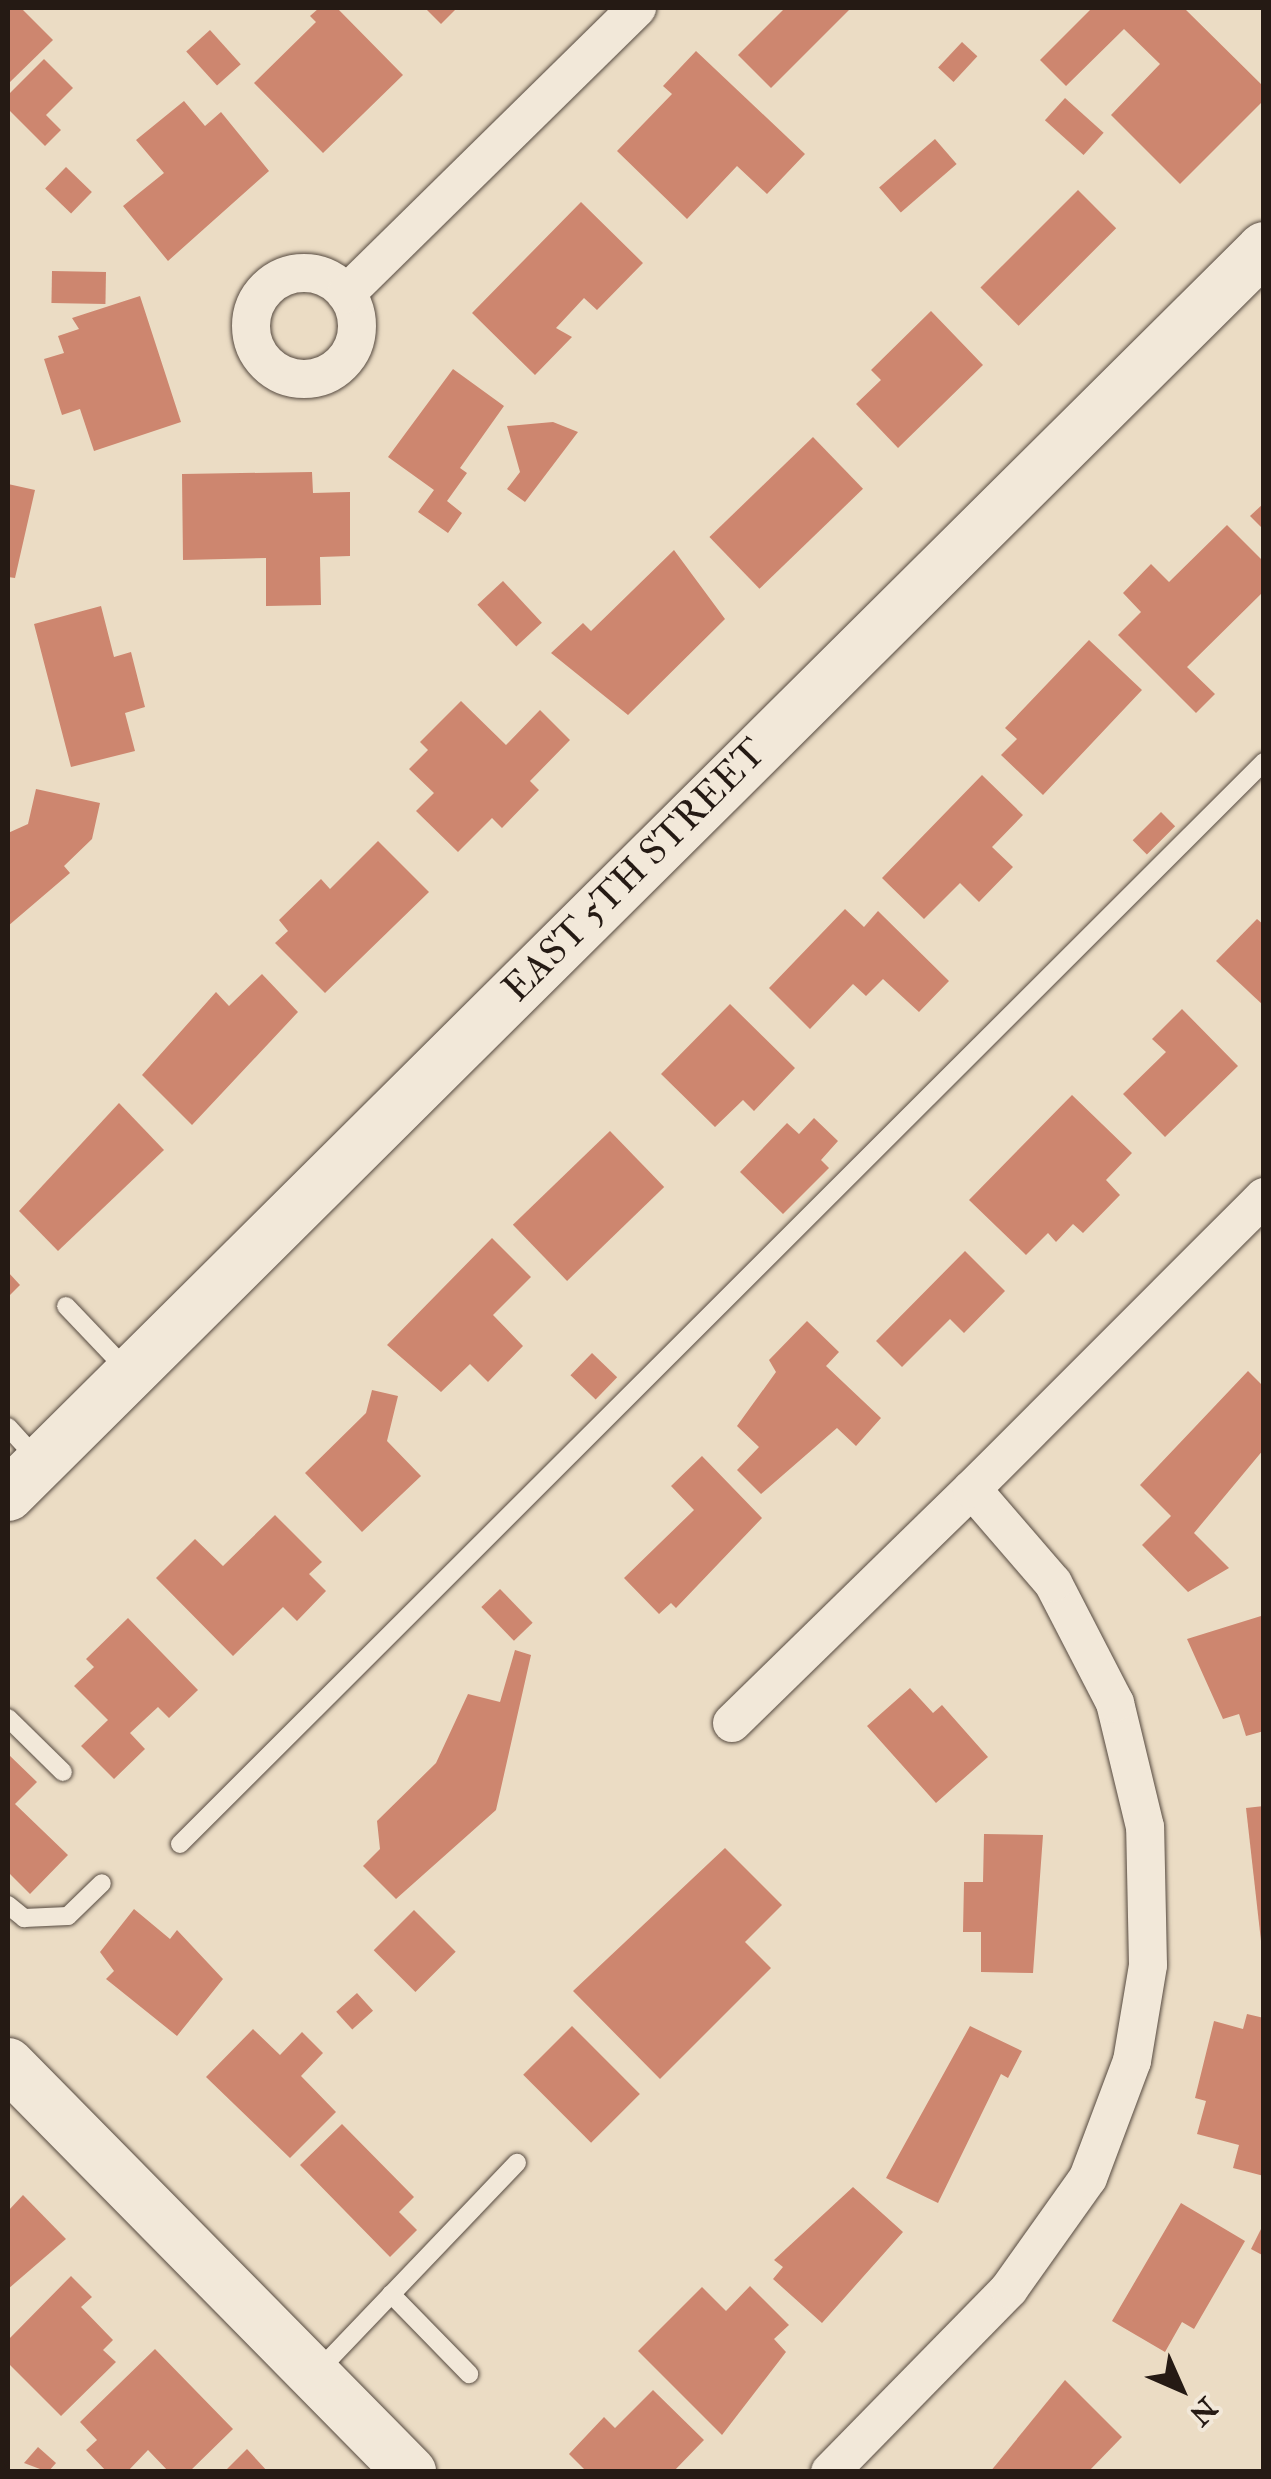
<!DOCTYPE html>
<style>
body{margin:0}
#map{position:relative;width:1271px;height:2479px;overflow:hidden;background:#ebdcc4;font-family:"IM FELL Double Pica",serif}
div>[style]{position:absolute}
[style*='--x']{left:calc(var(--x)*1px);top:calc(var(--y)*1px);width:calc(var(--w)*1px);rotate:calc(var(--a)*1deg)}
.building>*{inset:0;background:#cd866f;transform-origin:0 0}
.roads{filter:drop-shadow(0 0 2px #564a40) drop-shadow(0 0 2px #564a40)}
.lane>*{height:18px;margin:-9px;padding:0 9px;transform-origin:9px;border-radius:9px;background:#f2e8d9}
.street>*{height:38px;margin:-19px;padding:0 19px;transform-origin:19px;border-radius:19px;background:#f2e8d9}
.street>.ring{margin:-19px;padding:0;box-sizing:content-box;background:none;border:38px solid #f2e8d9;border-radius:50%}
.secondary>*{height:52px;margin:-26px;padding:0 26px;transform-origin:26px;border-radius:26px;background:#f2e8d9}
span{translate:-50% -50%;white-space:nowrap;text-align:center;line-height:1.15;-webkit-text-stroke:8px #f2e8d9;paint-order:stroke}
.street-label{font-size:38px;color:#251a14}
.frame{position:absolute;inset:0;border:10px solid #251a14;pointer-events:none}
.north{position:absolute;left:1131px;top:2339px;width:100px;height:100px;-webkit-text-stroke:8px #f2e8d9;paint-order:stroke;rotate:135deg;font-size:28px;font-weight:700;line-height:40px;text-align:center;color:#251a14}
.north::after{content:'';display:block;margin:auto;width:35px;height:45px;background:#251a14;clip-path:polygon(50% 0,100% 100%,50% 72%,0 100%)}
</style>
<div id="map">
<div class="building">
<i style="clip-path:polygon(8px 8px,21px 8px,53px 40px,8px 84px)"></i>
<i style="clip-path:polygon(319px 8px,337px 8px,403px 75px,323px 153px,254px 83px,316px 22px,310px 16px)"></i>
<i style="clip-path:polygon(425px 8px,457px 8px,441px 24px)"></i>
<i style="clip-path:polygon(785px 8px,851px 8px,771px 88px,738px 55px)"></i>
<i style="clip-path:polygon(1092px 8px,1184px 8px,1264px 87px,1264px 100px,1180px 184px,1111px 115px,1160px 64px,1124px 29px,1066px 86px,1040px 60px)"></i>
<i style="left:210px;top:30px;width:46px;height:32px;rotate:48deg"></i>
<i style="left:962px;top:42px;width:21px;height:35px;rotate:43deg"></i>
<i style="clip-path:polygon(696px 51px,805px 154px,767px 194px,737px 166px,687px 219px,617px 151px,672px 94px,663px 86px)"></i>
<i style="clip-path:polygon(44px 59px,73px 88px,46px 115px,61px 130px,45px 146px,8px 109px,8px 95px)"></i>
<i style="left:1065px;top:98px;width:52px;height:30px;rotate:42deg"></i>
<i style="clip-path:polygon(184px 101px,205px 126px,221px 112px,269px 171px,168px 261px,123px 206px,164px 173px,136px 140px)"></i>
<i style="left:935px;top:139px;width:33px;height:74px;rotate:49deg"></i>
<i style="left:66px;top:167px;width:36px;height:30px;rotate:44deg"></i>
<i style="left:1078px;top:190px;width:54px;height:138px;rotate:45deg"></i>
<i style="clip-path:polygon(581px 202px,643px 263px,597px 310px,584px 298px,556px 328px,572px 337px,535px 375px,472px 313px)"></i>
<i style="left:52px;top:271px;width:54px;height:32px;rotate:1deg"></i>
<i style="clip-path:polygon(140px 296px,181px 422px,94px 451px,80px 409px,62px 415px,44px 359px,64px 353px,58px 336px,79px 329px,72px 318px)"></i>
<i style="clip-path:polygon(931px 311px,983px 365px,898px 448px,856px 404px,881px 380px,871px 370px)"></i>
<i style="clip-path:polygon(453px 369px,504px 406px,460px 468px,467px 473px,447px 501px,462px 513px,448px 533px,418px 512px,434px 490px,388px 457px)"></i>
<i style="clip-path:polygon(553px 422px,578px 432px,525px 502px,507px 489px,520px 472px,507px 426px)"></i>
<i style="left:813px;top:437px;width:72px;height:144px;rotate:46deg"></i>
<i style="clip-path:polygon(312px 472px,313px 493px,350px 492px,350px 556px,320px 557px,321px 605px,266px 606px,266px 558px,183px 560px,182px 474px)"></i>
<i style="clip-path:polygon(8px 484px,35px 490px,15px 578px,8px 577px)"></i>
<i style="clip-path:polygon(1264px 503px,1264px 530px,1250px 516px)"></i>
<i style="clip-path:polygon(1227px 525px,1264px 562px,1264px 591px,1187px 667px,1215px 694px,1196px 713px,1118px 635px,1141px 612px,1123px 593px,1151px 564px,1169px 582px)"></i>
<i style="clip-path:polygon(674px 550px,725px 619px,628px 715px,551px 653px,583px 623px,591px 631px)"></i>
<i style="left:503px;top:581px;width:57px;height:35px;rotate:47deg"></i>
<i style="clip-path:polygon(101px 606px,114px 657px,131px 652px,145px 707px,125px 713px,135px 751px,71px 767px,34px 624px)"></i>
<i style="clip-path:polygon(1089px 640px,1142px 690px,1043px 795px,1001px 755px,1017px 739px,1005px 728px)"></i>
<i style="clip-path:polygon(461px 701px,506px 745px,540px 710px,570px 740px,530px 781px,539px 790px,502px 828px,492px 818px,458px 852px,416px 811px,434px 793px,409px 769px,428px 750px,420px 742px)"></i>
<i style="clip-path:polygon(982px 775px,1023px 815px,992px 847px,1013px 867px,979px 902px,960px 883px,924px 919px,882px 878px)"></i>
<i style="clip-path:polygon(36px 789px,100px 803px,92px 839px,64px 866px,70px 873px,8px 926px,8px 833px,28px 824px)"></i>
<i style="left:1161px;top:812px;width:20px;height:40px;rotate:45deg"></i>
<i style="clip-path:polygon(378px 841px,429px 892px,325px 993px,275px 943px,288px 931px,279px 920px,321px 879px,330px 889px)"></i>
<i style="clip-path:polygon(845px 909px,864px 927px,878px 911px,949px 981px,919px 1012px,883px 979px,866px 996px,853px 984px,810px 1029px,769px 988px)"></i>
<i style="clip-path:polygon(1257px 919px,1264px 925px,1264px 1006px,1216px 961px)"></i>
<i style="clip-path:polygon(262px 974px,298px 1012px,192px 1125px,142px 1075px,216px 992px,229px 1006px)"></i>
<i style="clip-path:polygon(730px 1004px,795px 1068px,754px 1111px,743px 1100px,715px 1127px,661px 1074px)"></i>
<i style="clip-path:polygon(1182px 1009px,1238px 1066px,1165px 1137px,1123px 1094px,1166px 1052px,1152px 1039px)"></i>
<i style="clip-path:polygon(1072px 1095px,1132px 1153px,1106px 1180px,1120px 1195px,1083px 1233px,1073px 1224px,1056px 1242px,1048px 1233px,1026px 1255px,969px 1200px)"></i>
<i style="clip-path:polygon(119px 1103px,164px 1150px,58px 1251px,19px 1211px)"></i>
<i style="clip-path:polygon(814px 1118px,838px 1141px,821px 1160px,829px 1168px,783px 1214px,740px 1172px,787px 1123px,799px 1134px)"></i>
<i style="left:610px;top:1131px;width:78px;height:135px;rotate:46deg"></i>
<i style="clip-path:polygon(492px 1238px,531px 1277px,493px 1315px,523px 1346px,488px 1382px,470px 1364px,441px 1392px,387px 1345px)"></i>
<i style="clip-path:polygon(965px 1251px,1005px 1291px,964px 1333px,950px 1319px,902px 1367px,876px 1341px)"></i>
<i style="clip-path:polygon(8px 1272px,20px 1285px,8px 1297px)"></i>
<i style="clip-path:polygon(807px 1321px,839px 1352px,826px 1366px,881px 1418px,856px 1446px,837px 1428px,761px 1494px,737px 1470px,759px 1447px,737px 1426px,776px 1372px,769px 1360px)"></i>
<i style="left:592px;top:1353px;width:35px;height:31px;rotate:44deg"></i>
<i style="clip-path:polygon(1248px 1371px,1264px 1387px,1264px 1449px,1194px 1533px,1229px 1568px,1188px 1592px,1142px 1545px,1171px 1516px,1140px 1485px)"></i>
<i style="clip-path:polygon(372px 1390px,398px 1396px,387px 1441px,421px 1476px,362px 1532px,305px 1473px,366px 1413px)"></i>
<i style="clip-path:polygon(702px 1456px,762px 1518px,676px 1608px,671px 1603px,659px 1614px,624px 1578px,694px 1510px,671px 1486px)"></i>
<i style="clip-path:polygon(275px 1515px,322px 1562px,309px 1574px,326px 1591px,297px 1621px,283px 1607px,233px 1656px,156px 1578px,195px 1539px,223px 1566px)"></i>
<i style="left:500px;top:1589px;width:47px;height:26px;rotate:46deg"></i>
<i style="clip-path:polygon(1261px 1616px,1264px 1731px,1246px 1736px,1239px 1714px,1223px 1719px,1187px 1639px)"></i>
<i style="clip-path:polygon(128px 1618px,198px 1690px,169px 1718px,158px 1707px,130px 1733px,145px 1749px,114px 1779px,81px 1746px,108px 1720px,74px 1686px,94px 1667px,86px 1659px)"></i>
<i style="clip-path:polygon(515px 1650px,531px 1655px,496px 1810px,396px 1899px,363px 1866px,380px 1849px,377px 1821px,436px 1763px,468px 1694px,500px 1702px)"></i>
<i style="clip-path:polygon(910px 1688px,933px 1713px,942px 1705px,988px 1757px,936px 1803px,867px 1726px)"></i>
<i style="clip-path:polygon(8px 1754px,37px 1782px,15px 1804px,68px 1855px,30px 1894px,8px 1872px)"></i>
<i style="clip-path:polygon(1264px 1806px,1264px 1941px,1261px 1941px,1246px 1808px)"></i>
<i style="clip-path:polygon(984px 1834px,1043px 1835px,1033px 1973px,981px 1972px,981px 1932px,963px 1932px,964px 1882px,983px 1882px)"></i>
<i style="clip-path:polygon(725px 1848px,782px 1905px,745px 1942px,771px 1968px,660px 2079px,573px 1991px)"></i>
<i style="clip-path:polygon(134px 1909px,170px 1939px,177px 1930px,223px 1979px,177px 2036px,106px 1979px,114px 1971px,100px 1952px)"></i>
<i style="left:414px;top:1910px;width:59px;height:57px;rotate:45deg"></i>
<i style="left:357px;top:1993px;width:24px;height:28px;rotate:48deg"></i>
<i style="clip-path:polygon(1247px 2014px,1264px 2018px,1264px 2176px,1233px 2168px,1239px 2145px,1197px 2134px,1206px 2101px,1195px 2098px,1214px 2021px,1243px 2029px)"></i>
<i style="left:572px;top:2026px;width:96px;height:69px;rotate:45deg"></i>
<i style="clip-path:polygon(970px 2026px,1022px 2051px,1008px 2078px,1001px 2074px,938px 2203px,886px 2178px)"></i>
<i style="clip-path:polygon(253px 2029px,280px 2055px,302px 2032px,323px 2053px,301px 2076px,336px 2112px,290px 2158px,206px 2077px)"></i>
<i style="clip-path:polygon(342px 2124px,414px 2197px,399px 2212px,417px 2230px,390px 2257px,300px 2165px)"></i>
<i style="clip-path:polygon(853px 2187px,903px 2232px,822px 2323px,773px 2279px,783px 2267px,774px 2260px)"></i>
<i style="clip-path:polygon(23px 2195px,66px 2239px,8px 2289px,8px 2211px)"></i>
<i style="clip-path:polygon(1181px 2203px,1245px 2241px,1194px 2329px,1182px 2322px,1165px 2352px,1112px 2321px)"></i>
<i style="clip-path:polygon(1261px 2229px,1264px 2231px,1264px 2256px,1251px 2249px)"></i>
<i style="clip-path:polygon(71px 2276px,92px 2297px,81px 2307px,113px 2340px,103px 2350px,116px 2362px,61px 2416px,8px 2363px,8px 2340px)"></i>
<i style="clip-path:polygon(750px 2286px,789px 2325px,774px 2339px,786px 2352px,722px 2435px,638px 2351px,702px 2287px,726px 2311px)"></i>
<i style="clip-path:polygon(155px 2349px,233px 2429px,189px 2472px,169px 2472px,148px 2450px,127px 2472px,107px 2472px,86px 2450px,97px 2440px,80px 2422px)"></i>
<i style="clip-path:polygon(1065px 2380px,1122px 2437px,1088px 2472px,990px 2472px)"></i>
<i style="clip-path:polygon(653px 2390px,704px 2440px,673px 2472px,587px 2472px,569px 2454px,604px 2417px,615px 2428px)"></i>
<i style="clip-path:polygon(38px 2447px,56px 2463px,48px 2472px,24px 2463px)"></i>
<i style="clip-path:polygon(247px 2449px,268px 2472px,224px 2472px)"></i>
</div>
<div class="roads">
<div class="lane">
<i style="--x:66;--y:1306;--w:87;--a:46.4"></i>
<i style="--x:8;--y:1427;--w:45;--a:47.7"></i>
<i style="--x:8;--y:1718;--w:77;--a:44.5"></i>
<i style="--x:180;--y:1844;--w:1532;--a:-44.95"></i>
<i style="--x:8;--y:1905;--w:21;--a:39"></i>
<i style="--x:24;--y:1918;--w:44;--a:-2.6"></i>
<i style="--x:68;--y:1916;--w:47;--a:-44.1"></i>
<i style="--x:391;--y:2294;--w:112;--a:45.7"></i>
<i style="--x:318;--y:2371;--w:288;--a:-46.3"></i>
</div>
<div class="street">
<i class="ring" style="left:251px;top:273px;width:68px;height:68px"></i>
<i style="--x:346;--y:294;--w:408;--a:-44.5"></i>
<i style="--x:732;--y:1723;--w:335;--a:-44.3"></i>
<i style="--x:830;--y:2472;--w:256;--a:-45.6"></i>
<i style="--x:1009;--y:2289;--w:136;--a:-54.6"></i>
<i style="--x:1088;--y:2178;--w:125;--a:-69.4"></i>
<i style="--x:1132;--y:2061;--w:97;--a:-80.5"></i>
<i style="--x:1148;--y:1965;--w:138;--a:-91.2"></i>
<i style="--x:1145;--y:1827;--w:128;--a:-103.6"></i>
<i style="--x:1115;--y:1703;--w:135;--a:-117.3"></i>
<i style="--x:1053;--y:1583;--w:124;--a:-130.8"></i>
<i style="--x:972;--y:1489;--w:413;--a:-45"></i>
</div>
<div class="secondary">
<i style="--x:8;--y:1495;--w:1770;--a:-44.79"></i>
<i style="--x:8;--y:2064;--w:573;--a:45.42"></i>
</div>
</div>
<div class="street-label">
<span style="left:635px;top:871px;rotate:-45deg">EAST 5TH STREET</span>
</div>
<div class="frame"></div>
<div class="north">N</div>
</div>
